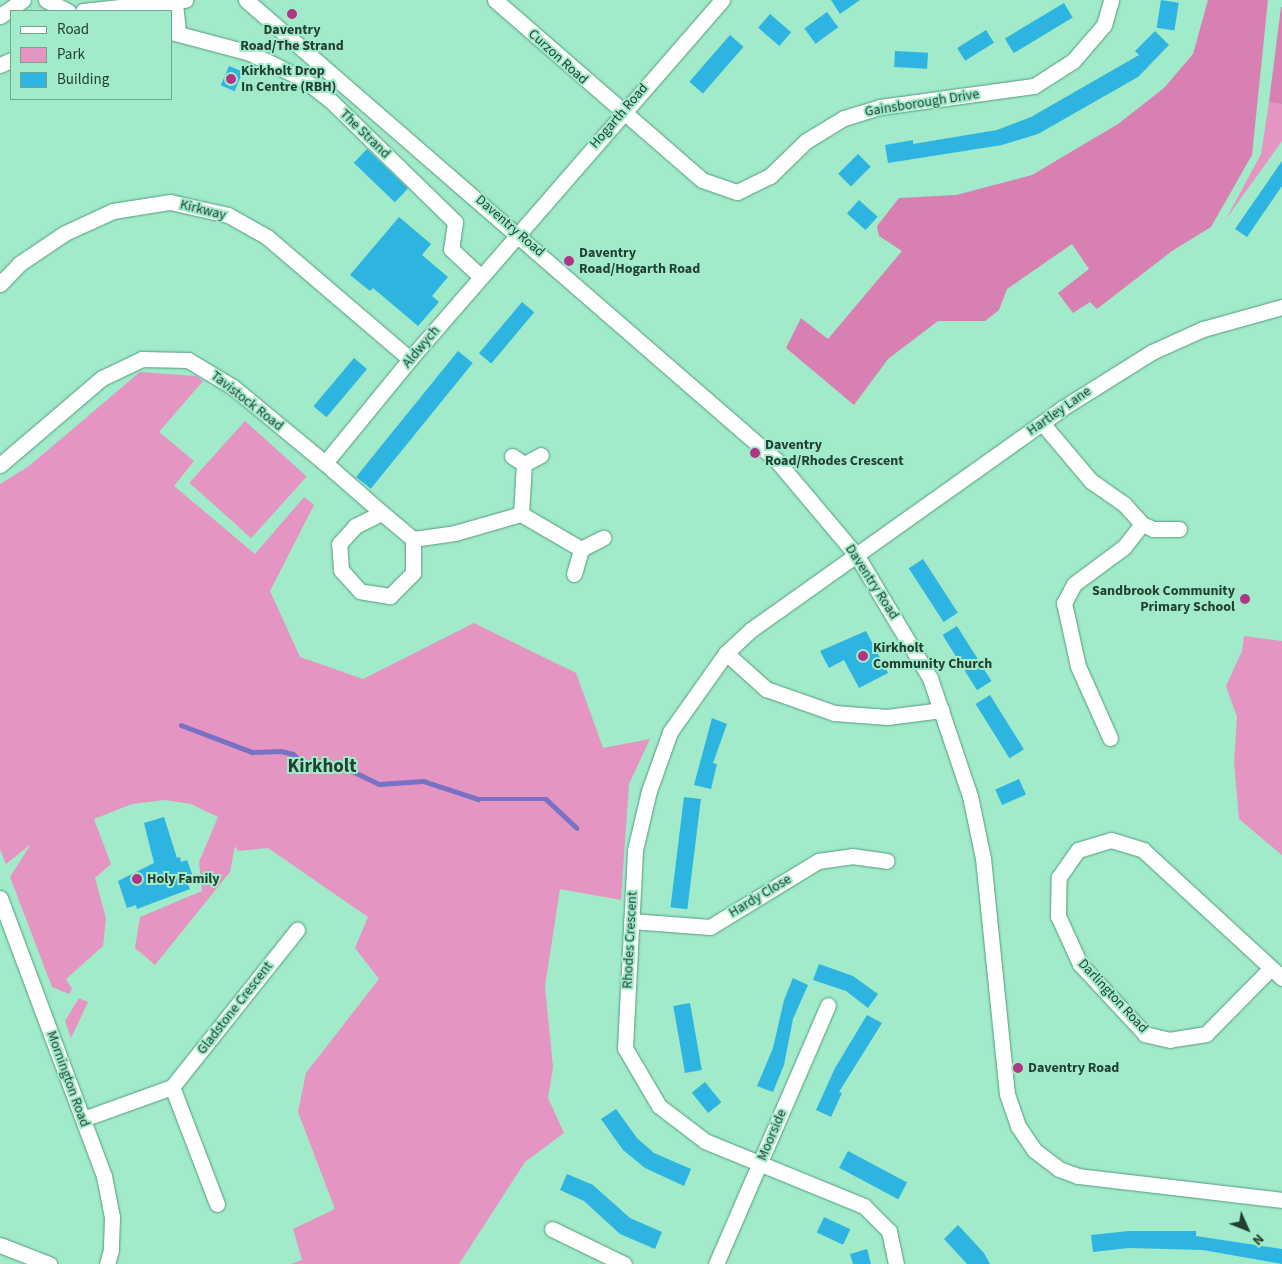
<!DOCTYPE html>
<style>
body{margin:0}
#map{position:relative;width:1282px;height:1264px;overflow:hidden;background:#a1eaca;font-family:"Source Sans 3",sans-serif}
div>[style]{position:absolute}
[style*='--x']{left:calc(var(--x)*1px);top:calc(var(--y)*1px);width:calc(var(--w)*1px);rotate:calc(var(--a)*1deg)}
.green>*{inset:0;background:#e595c2;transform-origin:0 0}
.forest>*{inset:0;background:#d980b3}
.stream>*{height:4.5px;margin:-2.25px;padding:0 2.25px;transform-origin:2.25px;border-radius:2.25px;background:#7871c5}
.building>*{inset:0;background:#2db4e0;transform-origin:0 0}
.roads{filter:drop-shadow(0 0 1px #549b7e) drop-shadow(0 0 1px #549b7e)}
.minor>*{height:15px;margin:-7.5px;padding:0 7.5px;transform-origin:7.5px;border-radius:7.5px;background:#fff}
.dots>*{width:14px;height:14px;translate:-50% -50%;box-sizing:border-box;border:2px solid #a1eaca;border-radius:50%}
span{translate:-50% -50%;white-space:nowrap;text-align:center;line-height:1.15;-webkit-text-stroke:4px #a1eaca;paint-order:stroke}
.poi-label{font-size:14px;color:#224033;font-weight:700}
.left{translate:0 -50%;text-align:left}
.right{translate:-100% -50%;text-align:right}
.street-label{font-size:14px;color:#224033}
.district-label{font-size:19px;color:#224033;font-weight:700}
.legend{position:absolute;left:10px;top:10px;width:162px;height:90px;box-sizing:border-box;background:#a1eaca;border:1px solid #6ea68e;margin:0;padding:6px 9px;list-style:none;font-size:15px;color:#224033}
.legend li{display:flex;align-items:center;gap:10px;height:25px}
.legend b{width:25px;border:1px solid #6ea68e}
.north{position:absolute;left:1222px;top:1204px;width:50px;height:50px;-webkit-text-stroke:4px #a1eaca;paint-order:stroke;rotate:134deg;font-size:14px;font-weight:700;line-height:20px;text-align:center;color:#224033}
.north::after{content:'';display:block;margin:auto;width:18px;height:22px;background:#224033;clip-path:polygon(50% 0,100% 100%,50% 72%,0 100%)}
</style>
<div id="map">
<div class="green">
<i style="clip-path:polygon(1269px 102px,1282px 104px,1282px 141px,1226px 219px,1261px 154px)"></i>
<i style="clip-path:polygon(140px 372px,196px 376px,203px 381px,159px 432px,194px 461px,174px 486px,255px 554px,304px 497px,314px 505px,270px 591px,300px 657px,363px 679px,474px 623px,576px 673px,603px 748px,650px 739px,629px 784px,621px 900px,560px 889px,545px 986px,553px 1067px,548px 1098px,564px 1133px,525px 1162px,459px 1264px,291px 1264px,302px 1260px,293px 1229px,335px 1209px,298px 1112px,306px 1073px,379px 979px,355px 948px,368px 917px,268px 848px,238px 851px,235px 846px,230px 872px,155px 965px,135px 948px,140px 917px,202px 891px,199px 862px,218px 817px,191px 804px,165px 800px,132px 804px,94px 819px,111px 864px,95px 878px,106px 918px,104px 937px,103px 946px,66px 979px,72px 989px,69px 994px,52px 987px,10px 877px,31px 844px,6px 864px,0 849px,0 484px,29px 466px)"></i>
<i style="left:245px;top:421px;width:83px;height:83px;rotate:42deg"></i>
<i style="clip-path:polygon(1244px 636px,1282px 641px,1282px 855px,1239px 819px,1234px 762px,1237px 717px,1226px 686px,1242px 651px)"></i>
<i style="clip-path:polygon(79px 998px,88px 1002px,71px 1038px,65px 1021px)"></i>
</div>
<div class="forest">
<i style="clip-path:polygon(1208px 0,1268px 0,1252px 155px,1211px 227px,1172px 251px,1097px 309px,1090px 302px,1073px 313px,1058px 293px,1089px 269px,1072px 244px,1007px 289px,999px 310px,985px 321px,938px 321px,888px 359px,854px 405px,786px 348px,801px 318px,828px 339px,902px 251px,879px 236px,877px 226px,899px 198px,956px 195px,1032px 175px,1118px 124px,1164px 88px,1193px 54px)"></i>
<i style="clip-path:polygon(1281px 7px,1282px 7px,1282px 104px,1269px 102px)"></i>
</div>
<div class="stream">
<i style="--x:181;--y:725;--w:76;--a:20.8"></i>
<i style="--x:252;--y:752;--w:29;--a:-2"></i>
<i style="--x:281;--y:751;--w:12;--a:14"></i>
<i style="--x:293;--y:754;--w:15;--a:42"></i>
<i style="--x:304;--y:764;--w:36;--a:2"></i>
<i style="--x:340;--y:765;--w:43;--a:26"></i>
<i style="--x:379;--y:784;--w:44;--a:-3.9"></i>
<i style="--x:423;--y:781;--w:58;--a:18.1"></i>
<i style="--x:478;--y:799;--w:68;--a:0"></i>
<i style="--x:546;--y:799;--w:42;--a:43.1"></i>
</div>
<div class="building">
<i style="clip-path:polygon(831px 0,860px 0,840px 14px)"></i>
<i style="left:1161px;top:0;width:18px;height:28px;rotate:9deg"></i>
<i style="left:1064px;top:3px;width:17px;height:69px;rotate:59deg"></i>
<i style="left:827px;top:12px;width:19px;height:28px;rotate:54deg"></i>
<i style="left:770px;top:14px;width:28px;height:18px;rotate:41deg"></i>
<i style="left:986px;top:30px;width:15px;height:34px;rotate:58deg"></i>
<i style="clip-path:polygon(1155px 31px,1169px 45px,1138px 77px,1038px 134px,1002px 145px,888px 163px,885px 145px,913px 140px,913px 144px,997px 130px,1031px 117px,1139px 55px,1135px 51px)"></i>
<i style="left:730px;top:35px;width:18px;height:62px;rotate:41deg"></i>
<i style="left:895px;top:51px;width:33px;height:16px;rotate:3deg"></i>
<i style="left:229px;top:66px;width:15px;height:21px;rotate:23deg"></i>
<i style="left:367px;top:149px;width:57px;height:19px;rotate:44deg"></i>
<i style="left:858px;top:154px;width:18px;height:28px;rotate:45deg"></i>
<i style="clip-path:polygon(1282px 161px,1282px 186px,1247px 237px,1235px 229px)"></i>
<i style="left:859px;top:200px;width:25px;height:18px;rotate:42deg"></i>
<i style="clip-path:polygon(399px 217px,431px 244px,422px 255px,448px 277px,432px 296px,439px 302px,418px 326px,373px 288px,370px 291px,350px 275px)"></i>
<i style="left:522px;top:302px;width:16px;height:67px;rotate:40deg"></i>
<i style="left:458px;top:351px;width:19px;height:162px;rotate:39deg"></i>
<i style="left:354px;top:358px;width:17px;height:63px;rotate:40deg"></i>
<i style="left:923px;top:559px;width:64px;height:17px;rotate:57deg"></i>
<i style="left:957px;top:626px;width:65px;height:17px;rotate:58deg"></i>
<i style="clip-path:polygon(866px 631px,888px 673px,859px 688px,844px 660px,829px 668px,820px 651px)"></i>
<i style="left:990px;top:695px;width:64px;height:17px;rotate:58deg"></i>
<i style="clip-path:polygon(712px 718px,727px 724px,713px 763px,717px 764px,711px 789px,694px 785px)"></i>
<i style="left:1019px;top:779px;width:17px;height:26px;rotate:66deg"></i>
<i style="left:684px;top:797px;width:17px;height:111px;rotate:7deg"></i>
<i style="clip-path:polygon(164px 817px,177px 858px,180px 857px,181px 862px,187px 860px,195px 882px,188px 884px,190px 889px,137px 909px,136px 905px,127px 908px,118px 881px,154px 863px,144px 823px)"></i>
<i style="clip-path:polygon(819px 964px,853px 976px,878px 994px,868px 1008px,846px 991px,813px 980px)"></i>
<i style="clip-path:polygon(793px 978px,808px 985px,793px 1019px,784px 1065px,773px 1092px,757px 1086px,773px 1048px,784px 1000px)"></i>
<i style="left:690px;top:1003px;width:68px;height:17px;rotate:80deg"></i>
<i style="clip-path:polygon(867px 1015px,882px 1023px,839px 1092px,842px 1093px,831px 1117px,816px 1110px,835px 1068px)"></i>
<i style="left:705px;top:1082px;width:26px;height:17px;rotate:51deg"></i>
<i style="clip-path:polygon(616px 1109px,637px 1138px,654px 1153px,691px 1169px,684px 1186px,645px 1168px,623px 1150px,601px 1119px)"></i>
<i style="left:848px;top:1151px;width:67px;height:19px;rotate:28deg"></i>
<i style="clip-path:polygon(567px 1174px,593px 1185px,630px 1218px,662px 1232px,655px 1249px,620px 1234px,584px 1201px,560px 1190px)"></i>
<i style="left:824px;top:1217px;width:29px;height:17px;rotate:25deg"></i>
<i style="clip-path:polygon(958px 1225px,984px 1253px,990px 1264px,967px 1264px,944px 1239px)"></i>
<i style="clip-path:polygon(1129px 1231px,1196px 1231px,1196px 1236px,1282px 1249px,1282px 1264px,1203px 1250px,1129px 1248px,1093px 1252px,1091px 1235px)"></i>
<i style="clip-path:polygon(867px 1249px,871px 1264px,853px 1264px,850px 1254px)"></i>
</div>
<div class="roads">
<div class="minor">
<i style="--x:46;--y:0;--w:25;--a:27"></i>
<i style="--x:246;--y:0;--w:703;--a:40.96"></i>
<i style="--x:777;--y:461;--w:124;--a:49.9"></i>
<i style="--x:857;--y:556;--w:142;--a:59.1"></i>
<i style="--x:930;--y:678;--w:125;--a:71.3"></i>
<i style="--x:970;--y:796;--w:63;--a:78.2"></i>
<i style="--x:983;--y:858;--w:237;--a:84.2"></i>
<i style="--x:1007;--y:1094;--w:34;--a:71"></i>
<i style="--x:1018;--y:1126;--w:29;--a:56"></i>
<i style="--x:1034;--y:1150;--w:31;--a:37"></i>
<i style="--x:1059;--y:1169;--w:20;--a:20"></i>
<i style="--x:1078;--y:1176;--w:205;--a:6.7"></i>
<i style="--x:495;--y:0;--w:274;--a:41"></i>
<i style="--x:702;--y:180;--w:37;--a:19"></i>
<i style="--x:737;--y:192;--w:37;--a:-26"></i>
<i style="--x:770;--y:176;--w:50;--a:-44.2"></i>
<i style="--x:806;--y:141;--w:44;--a:-31.2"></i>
<i style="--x:844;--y:118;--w:38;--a:-17"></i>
<i style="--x:880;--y:107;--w:155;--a:-7.8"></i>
<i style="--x:1034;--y:86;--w:46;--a:-32.7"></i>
<i style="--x:1073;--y:61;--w:48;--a:-49.3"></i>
<i style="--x:1104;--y:25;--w:26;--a:-74"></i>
<i style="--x:175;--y:3;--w:29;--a:84"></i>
<i style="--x:83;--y:11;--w:103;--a:-6.2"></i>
<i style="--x:0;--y:16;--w:28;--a:-35"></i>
<i style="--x:171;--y:32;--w:82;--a:14.9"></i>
<i style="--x:250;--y:53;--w:59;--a:26.1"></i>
<i style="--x:303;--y:79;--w:33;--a:38"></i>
<i style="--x:329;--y:99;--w:176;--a:44.3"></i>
<i style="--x:455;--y:222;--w:27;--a:98"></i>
<i style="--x:451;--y:249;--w:41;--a:43"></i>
<i style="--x:0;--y:65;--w:12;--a:-24"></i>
<i style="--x:0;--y:284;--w:28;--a:-46"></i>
<i style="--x:19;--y:264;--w:55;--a:-34"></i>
<i style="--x:65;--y:233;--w:53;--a:-24.6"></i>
<i style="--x:113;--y:211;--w:58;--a:-9"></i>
<i style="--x:170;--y:202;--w:59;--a:12.6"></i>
<i style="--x:228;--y:215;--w:45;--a:29.4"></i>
<i style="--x:267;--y:237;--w:188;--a:40.5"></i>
<i style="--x:1042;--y:423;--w:76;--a:49.8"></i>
<i style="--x:1091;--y:481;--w:40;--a:34.9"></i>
<i style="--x:1124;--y:504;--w:27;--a:48"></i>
<i style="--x:1142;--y:524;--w:12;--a:24"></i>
<i style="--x:1153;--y:529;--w:26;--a:0"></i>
<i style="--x:512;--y:456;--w:14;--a:34"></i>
<i style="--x:524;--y:464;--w:19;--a:-28"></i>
<i style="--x:325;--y:463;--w:134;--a:-50.7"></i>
<i style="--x:410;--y:359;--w:476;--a:-49"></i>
<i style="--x:0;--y:465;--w:134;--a:-40.5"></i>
<i style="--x:102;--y:378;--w:44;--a:-25.4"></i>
<i style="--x:142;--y:359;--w:46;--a:1.2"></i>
<i style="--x:188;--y:360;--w:52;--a:31"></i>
<i style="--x:233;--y:387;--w:119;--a:39.6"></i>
<i style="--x:325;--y:463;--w:11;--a:41"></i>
<i style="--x:333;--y:470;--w:65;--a:41.3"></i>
<i style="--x:382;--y:513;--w:40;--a:40"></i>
<i style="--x:413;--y:539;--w:34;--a:90"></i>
<i style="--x:413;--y:573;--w:33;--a:135"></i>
<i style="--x:390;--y:596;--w:30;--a:-171"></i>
<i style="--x:360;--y:591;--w:28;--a:-132"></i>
<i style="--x:341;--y:570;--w:26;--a:-94"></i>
<i style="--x:339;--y:544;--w:24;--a:-48"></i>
<i style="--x:355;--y:526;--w:30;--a:-26"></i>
<i style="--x:521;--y:514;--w:50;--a:-86.6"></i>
<i style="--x:413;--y:539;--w:42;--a:-8.1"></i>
<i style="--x:455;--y:533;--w:69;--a:-16.1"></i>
<i style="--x:521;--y:514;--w:69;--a:30.3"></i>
<i style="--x:574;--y:574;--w:26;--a:-74"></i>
<i style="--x:581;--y:549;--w:25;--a:-27"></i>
<i style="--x:726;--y:653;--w:54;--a:42"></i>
<i style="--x:766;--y:689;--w:72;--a:19.4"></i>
<i style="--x:834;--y:713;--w:53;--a:4.3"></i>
<i style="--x:887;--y:717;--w:55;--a:-7.3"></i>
<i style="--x:1110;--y:738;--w:79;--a:-114"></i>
<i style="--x:1078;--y:666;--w:65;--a:-102.5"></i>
<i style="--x:1064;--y:603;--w:21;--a:-62"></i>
<i style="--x:1074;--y:584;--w:62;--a:-36.5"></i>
<i style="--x:1124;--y:547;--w:29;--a:-52"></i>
<i style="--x:0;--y:898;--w:297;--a:69.5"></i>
<i style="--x:104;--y:1176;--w:42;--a:79"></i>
<i style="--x:112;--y:1217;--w:33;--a:92"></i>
<i style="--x:111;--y:1250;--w:15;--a:106"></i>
<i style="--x:631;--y:921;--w:79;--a:4.3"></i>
<i style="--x:710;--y:927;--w:127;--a:-31.4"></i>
<i style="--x:818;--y:861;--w:34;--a:-8"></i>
<i style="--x:852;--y:856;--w:35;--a:8"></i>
<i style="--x:1270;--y:969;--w:91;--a:134.6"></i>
<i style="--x:1206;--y:1034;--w:36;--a:171"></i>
<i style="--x:1170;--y:1040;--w:26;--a:-167"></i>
<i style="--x:1145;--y:1034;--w:96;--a:-132.9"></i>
<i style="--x:1080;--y:964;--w:53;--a:-114.6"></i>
<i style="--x:1058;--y:916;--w:39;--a:-89"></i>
<i style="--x:1059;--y:877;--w:33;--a:-55"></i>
<i style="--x:1078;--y:850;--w:34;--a:-17"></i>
<i style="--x:1111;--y:840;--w:34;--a:17"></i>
<i style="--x:1143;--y:850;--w:189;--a:42.6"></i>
<i style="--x:83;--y:1119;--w:95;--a:-19.8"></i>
<i style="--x:217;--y:1204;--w:125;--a:-111"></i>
<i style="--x:172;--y:1087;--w:201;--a:-51.5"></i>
<i style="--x:552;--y:1229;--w:80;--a:25.9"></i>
<i style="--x:0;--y:1245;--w:53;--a:21.2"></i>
<i style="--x:716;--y:1264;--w:282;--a:-66.6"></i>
<i style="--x:896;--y:1264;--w:34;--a:-102"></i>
<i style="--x:889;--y:1231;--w:35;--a:-135"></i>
<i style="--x:864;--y:1206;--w:172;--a:-157.8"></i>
<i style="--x:705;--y:1141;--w:58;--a:-142.7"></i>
<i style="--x:659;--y:1106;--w:67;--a:-120.4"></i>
<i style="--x:625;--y:1048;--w:198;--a:-87.1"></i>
<i style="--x:635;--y:850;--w:61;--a:-76.7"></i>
<i style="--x:649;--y:791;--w:63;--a:-70.4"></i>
<i style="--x:670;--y:732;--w:97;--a:-54.7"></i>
<i style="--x:726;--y:653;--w:35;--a:-43"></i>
<i style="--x:752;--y:629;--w:379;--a:-35.4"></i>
<i style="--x:1061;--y:409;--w:107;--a:-32.1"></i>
<i style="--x:1152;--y:352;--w:56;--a:-24.3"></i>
<i style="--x:1203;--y:329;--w:82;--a:-15.6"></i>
</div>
</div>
<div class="dots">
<i style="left:292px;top:14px;background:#b13585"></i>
<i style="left:231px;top:79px;background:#b13585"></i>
<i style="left:569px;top:261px;background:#b13585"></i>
<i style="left:755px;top:453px;background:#b13585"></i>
<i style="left:1245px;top:599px;background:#b13585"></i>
<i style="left:863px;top:656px;background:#b13585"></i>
<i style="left:137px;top:879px;background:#b13585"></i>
<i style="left:1018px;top:1068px;background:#b13585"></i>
</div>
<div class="poi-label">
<span style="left:292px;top:38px">Daventry<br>Road/The Strand</span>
<span class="left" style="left:241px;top:79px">Kirkholt Drop<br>In Centre (RBH)</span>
<span class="left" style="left:579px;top:261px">Daventry<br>Road/Hogarth Road</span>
<span class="left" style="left:765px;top:453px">Daventry<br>Road/Rhodes Crescent</span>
<span class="right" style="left:1235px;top:599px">Sandbrook Community<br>Primary School</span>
<span class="left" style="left:873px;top:656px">Kirkholt<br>Community Church</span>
<span class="left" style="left:147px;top:879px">Holy Family</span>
<span class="left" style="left:1028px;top:1068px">Daventry Road</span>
</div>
<div class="street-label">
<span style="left:558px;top:57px;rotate:42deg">Curzon Road</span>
<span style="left:922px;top:103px;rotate:-9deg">Gainsborough Drive</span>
<span style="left:619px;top:116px;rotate:-49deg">Hogarth Road</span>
<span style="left:365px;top:134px;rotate:44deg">The Strand</span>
<span style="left:203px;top:210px;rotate:14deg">Kirkway</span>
<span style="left:510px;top:226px;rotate:41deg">Daventry Road</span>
<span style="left:421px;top:347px;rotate:-50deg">Aldwych</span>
<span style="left:247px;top:401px;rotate:38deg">Tavistock Road</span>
<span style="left:1059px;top:411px;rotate:-35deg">Hartley Lane</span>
<span style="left:872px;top:582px;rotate:57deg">Daventry Road</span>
<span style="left:760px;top:896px;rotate:-31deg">Hardy Close</span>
<span style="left:630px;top:940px;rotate:-87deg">Rhodes Crescent</span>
<span style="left:1113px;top:996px;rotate:47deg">Darlington Road</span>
<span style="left:235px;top:1008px;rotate:-52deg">Gladstone Crescent</span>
<span style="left:68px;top:1079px;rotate:70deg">Mornington Road</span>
<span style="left:772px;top:1135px;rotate:-67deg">Moorside</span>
</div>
<div class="district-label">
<span style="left:322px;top:767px">Kirkholt</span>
</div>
<ul class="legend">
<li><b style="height:6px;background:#fff"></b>Road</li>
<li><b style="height:14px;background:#e595c2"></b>Park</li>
<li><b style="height:14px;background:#2db4e0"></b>Building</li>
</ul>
<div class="north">N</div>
</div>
